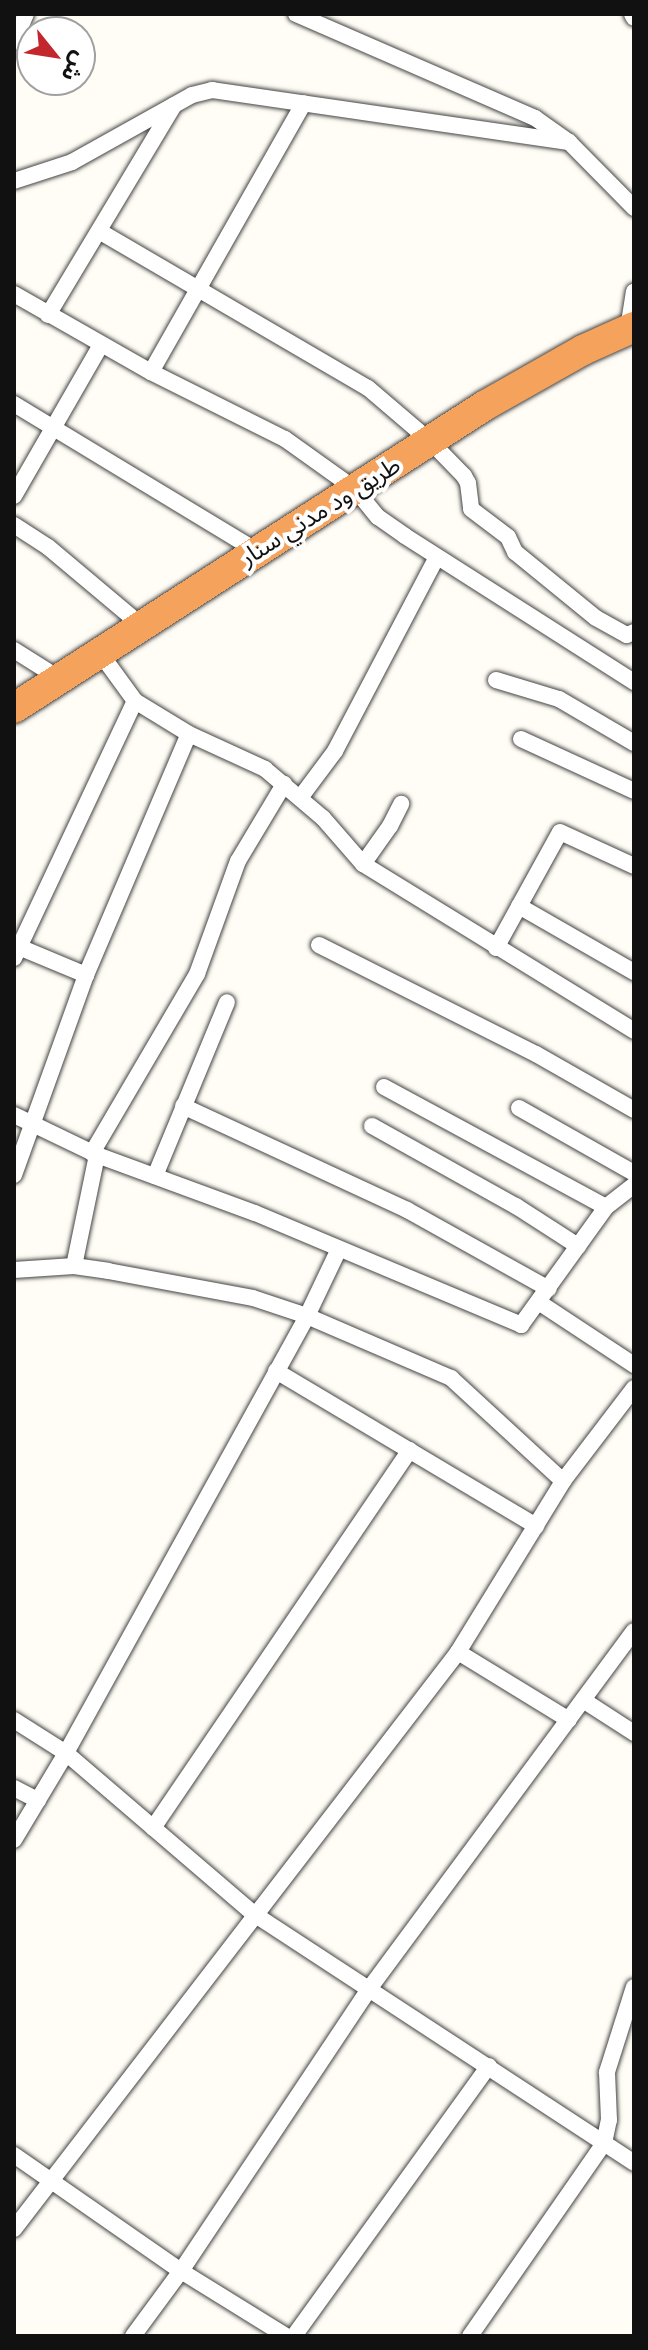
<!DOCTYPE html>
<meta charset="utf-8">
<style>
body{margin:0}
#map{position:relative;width:648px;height:2350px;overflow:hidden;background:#fffdf5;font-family:"PT Serif","Noto Sans Arabic",serif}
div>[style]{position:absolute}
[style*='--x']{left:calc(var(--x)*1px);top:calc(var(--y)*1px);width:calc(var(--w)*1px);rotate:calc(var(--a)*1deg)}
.roads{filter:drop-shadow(0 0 2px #444) drop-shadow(0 0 2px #444)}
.street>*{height:16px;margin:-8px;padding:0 8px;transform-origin:8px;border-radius:8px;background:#fff}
.highway>*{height:30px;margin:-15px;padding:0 15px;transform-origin:15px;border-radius:15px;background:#f5a25d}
span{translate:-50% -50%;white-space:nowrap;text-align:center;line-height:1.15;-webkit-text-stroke:8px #fff;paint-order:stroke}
.street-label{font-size:24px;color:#111}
.frame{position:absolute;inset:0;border:16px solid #111;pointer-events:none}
.north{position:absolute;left:16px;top:16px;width:80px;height:80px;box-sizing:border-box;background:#fff;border:2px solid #a0a0a0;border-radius:50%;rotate:120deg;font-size:22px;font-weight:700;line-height:32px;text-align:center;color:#111}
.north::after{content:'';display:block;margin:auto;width:28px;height:36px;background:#c4262e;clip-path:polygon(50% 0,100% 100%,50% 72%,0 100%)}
</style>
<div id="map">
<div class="roads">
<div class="street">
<i style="--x:296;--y:14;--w:261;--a:23.5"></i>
<i style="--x:535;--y:118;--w:42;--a:35.2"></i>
<i style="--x:569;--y:142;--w:93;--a:45.4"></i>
<i style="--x:632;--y:14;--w:4;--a:63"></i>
<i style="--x:14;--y:42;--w:30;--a:-67"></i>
<i style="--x:14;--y:181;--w:61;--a:-18.1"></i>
<i style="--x:72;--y:162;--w:137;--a:-29.2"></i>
<i style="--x:192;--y:95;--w:21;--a:-14"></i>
<i style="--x:212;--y:90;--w:361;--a:8.3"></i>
<i style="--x:99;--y:231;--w:311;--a:30.3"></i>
<i style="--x:368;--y:388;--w:82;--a:40.5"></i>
<i style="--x:430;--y:441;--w:49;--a:45.8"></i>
<i style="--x:464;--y:476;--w:8;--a:60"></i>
<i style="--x:468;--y:483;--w:26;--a:83"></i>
<i style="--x:471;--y:509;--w:46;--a:37.1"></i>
<i style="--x:508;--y:537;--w:17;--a:65"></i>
<i style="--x:515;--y:552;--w:104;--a:39.2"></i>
<i style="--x:596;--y:618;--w:35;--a:29"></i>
<i style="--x:627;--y:635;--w:8;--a:-23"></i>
<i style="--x:14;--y:294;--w:158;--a:29.7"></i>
<i style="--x:151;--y:372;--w:150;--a:26.6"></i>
<i style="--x:285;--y:439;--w:86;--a:35.5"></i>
<i style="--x:355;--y:489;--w:36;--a:51"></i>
<i style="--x:378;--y:517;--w:33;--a:35"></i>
<i style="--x:405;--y:536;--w:272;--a:32.5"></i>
<i style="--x:48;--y:315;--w:245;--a:-59"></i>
<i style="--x:628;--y:329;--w:38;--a:-81"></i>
<i style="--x:151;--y:372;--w:309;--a:-60.4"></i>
<i style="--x:14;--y:404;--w:284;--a:31.2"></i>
<i style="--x:14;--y:496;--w:174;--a:-60.1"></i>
<i style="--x:14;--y:525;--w:40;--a:32.9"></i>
<i style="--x:48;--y:547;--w:123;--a:40"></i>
<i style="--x:14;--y:650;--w:54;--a:32.2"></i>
<i style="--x:496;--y:680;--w:66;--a:16.8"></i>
<i style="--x:559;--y:699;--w:87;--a:30.4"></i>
<i style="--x:135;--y:701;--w:63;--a:31.4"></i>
<i style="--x:189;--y:734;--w:84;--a:24.7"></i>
<i style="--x:265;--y:769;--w:76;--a:40.2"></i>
<i style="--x:323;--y:818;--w:61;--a:49"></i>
<i style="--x:363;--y:864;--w:318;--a:31.6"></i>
<i style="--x:521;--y:739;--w:124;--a:24.7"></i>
<i style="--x:300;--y:798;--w:59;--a:-53.3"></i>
<i style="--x:335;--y:751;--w:219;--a:-62.3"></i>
<i style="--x:363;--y:864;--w:47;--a:-54.6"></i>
<i style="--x:390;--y:826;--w:25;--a:-63"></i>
<i style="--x:519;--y:906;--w:133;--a:29.9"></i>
<i style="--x:319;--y:945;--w:243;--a:26.7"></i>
<i style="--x:536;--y:1054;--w:113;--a:29.7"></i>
<i style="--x:19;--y:947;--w:73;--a:22.7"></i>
<i style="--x:496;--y:948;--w:132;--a:-61.1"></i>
<i style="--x:560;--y:832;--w:81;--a:24.7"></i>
<i style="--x:14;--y:958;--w:284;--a:-64.8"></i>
<i style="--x:135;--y:701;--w:59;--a:-126.1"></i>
<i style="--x:384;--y:1087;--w:252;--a:28.4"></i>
<i style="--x:183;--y:1106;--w:247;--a:24.9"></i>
<i style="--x:407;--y:1210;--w:162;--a:29.1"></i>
<i style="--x:519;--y:1108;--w:132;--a:29.5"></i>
<i style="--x:14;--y:1115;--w:92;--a:25.7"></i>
<i style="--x:97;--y:1155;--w:168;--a:20.2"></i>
<i style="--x:255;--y:1213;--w:289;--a:22.8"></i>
<i style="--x:521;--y:1325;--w:145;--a:-54.2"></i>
<i style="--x:606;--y:1207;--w:36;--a:-38"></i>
<i style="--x:372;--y:1126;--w:165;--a:29.1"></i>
<i style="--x:516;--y:1206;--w:74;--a:32.8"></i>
<i style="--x:92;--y:1153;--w:208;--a:-59.6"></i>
<i style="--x:197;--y:974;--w:120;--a:-70.1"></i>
<i style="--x:238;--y:861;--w:90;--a:-59.1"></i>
<i style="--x:14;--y:1175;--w:213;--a:-70.2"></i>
<i style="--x:86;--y:975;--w:262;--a:-66.9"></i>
<i style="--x:155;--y:1176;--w:188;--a:-67.5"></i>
<i style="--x:74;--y:1266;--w:113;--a:-78.3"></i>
<i style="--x:14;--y:1270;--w:60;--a:-3.8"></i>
<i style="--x:74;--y:1266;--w:34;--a:8"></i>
<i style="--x:108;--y:1271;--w:147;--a:10.5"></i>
<i style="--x:253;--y:1298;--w:57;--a:18.4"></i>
<i style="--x:307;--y:1316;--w:157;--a:23.3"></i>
<i style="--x:451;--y:1378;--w:152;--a:42.6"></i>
<i style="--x:540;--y:1303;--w:113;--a:33.4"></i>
<i style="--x:276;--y:1371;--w:303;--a:30.8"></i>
<i style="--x:458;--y:1652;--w:130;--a:31.5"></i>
<i style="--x:583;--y:1700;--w:61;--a:32.9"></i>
<i style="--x:14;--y:1720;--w:62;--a:32.4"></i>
<i style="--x:66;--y:1753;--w:248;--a:40.6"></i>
<i style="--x:254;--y:1914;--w:454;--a:33.2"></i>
<i style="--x:14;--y:1788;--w:27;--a:27"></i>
<i style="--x:153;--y:1828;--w:457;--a:-55.8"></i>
<i style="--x:14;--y:1840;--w:101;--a:-59.1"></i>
<i style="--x:66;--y:1753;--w:499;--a:-61.1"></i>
<i style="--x:307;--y:1316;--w:74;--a:-64.5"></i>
<i style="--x:14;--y:2155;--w:203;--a:34.8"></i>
<i style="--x:181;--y:2271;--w:123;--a:31.8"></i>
<i style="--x:14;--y:2229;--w:728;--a:-52.42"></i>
<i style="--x:458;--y:1652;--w:201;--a:-58.4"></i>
<i style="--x:563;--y:1481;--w:117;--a:-52.6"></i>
<i style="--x:133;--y:2336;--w:81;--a:-53.6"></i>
<i style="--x:181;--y:2271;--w:339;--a:-56.3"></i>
<i style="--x:369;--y:1989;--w:445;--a:-53.5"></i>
<i style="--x:294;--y:2336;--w:333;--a:-54.2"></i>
<i style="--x:470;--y:2336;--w:235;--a:-55.2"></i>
<i style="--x:604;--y:2143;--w:24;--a:-78"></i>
<i style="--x:609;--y:2120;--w:48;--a:-92.4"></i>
<i style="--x:607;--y:2072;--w:89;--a:-72.4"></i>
</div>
<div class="highway">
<i style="--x:14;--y:708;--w:559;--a:-32.72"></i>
<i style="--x:484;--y:406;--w:114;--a:-29.5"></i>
<i style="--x:583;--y:350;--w:56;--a:-24.3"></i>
</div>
</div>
<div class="street-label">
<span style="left:320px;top:511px;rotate:-32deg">طريق ود مدني سنار</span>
</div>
<div class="frame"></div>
<div class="north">ش</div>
</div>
